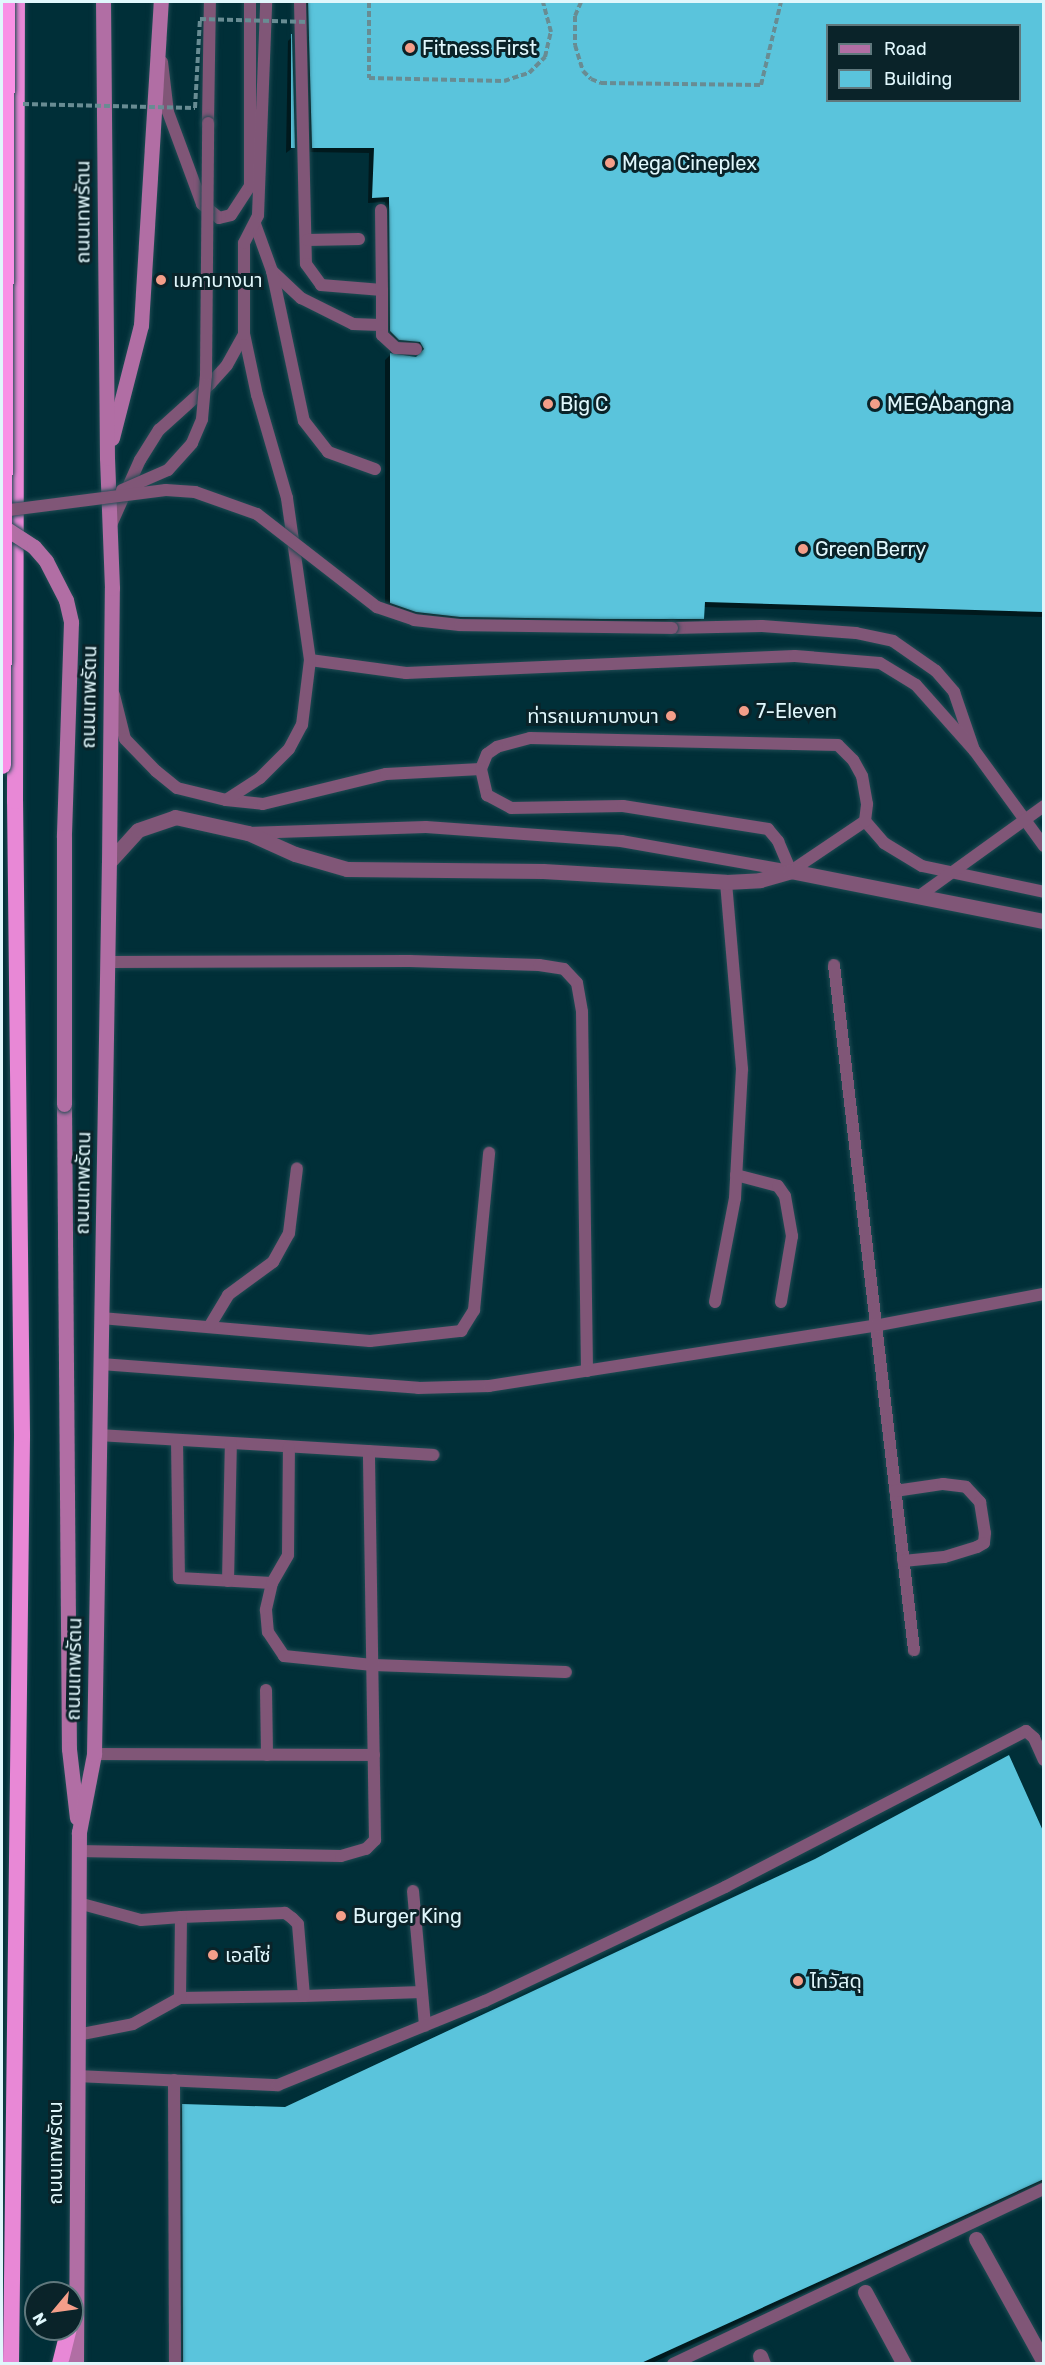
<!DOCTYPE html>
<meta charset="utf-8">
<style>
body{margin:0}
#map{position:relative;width:1045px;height:2365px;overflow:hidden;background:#002f38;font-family:Rubik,"Noto Sans Thai",sans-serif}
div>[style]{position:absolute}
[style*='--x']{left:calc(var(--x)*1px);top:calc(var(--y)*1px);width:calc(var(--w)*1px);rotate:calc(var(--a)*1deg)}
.shadow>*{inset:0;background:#0007}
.building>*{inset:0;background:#5ac4dc}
.path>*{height:4px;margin-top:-2px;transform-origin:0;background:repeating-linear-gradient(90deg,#688c93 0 6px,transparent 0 9px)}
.roads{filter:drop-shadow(0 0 2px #1f4b53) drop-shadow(0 0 2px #1f4b53)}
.service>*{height:12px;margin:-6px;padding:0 6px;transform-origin:6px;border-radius:6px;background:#805677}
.minor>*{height:15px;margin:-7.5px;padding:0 7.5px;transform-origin:7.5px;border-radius:7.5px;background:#805677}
.secondary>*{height:15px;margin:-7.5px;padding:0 7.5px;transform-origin:7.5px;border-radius:7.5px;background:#b16ea4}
.trunk>*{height:16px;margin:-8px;padding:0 8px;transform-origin:8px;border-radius:8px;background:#e888d6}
.path-bridge>*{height:4px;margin-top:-2px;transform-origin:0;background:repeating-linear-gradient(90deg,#688c93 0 6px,transparent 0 9px)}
.bridges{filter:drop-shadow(0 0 2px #1f4b53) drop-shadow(0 0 2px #1f4b53)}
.service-bridge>*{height:12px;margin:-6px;padding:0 6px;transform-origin:6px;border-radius:6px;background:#805677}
.secondary-bridge>*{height:15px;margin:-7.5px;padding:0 7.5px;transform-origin:7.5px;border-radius:7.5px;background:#b16ea4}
.motorway-bridge>*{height:18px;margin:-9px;padding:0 9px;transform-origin:9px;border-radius:9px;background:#f991e6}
.dots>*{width:16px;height:16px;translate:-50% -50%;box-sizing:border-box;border:3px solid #0a2329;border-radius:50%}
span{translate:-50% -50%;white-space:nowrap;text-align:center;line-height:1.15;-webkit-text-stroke:6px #0a2329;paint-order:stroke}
.poi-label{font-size:20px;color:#e0f7fc}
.left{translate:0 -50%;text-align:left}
.right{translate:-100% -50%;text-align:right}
.street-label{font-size:20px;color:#e0f7fc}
.frame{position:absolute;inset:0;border:3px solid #e0f7fc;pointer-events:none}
.legend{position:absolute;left:826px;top:24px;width:195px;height:78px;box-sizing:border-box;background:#0a2329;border:2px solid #60787d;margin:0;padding:8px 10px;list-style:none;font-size:18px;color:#e0f7fc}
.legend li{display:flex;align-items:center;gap:12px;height:30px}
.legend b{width:30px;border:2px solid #60787d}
.north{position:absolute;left:24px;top:2281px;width:60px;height:60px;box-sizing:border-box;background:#0a2329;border:2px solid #60787d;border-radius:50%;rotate:241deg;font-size:16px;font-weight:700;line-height:24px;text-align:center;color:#e0f7fc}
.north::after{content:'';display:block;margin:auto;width:21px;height:27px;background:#f49e89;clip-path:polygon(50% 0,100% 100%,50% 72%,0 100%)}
</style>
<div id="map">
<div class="shadow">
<i style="clip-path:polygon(evenodd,306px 2px,1044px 2px,1044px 617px,703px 607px,702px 618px,697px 624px,454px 621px,410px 617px,385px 608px,385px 360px,390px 355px,417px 359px,420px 355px,415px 347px,394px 345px,386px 337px,385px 202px,368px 203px,369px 153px,307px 152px,306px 2px,828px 26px,1020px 26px,1020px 100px,828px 100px,828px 26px)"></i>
<i style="clip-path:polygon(291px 38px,294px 147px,286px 153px,288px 41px)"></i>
<i style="clip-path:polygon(1044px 1837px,1044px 2184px,650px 2364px,172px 2364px,172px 2117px,183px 2106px,286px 2108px)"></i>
</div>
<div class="building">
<i style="clip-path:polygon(evenodd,308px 2px,1044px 2px,1044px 612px,705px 602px,704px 619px,601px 619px,460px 617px,416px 612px,390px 603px,390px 353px,416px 357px,424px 349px,420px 342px,399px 340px,390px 331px,389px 197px,372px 198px,374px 148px,312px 148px,308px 2px,828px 26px,1020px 26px,1020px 100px,828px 100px,828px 26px)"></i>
<i style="clip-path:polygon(291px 34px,292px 34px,295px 148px,291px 148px)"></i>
<i style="clip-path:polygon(1009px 1755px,1044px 1833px,1044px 2179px,639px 2364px,183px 2364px,182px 2104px,285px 2107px,815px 1859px)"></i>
</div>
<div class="path">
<i style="--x:369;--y:2;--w:76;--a:90"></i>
<i style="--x:369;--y:78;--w:135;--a:1.3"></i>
<i style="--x:504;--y:81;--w:26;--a:-18"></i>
<i style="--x:529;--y:73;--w:23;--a:-45"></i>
<i style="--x:545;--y:57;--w:26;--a:-77"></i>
<i style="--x:551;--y:32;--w:31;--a:-105"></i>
<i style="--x:581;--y:2;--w:15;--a:113"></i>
<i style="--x:575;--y:16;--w:29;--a:90"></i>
<i style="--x:575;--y:45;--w:27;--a:73"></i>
<i style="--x:583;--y:71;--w:11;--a:45"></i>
<i style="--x:591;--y:79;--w:11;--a:22"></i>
<i style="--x:601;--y:83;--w:160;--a:0.7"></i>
<i style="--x:761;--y:85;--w:85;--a:-76.5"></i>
</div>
<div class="roads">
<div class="service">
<i style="--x:300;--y:2;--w:262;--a:88.7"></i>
<i style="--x:306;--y:264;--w:26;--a:54"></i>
<i style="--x:321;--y:285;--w:61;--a:4.7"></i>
<i style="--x:382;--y:290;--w:45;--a:90"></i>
<i style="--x:382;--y:335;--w:19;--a:43"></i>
<i style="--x:396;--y:348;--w:20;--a:3"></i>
<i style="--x:162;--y:62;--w:50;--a:83.2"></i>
<i style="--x:168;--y:112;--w:98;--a:69.7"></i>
<i style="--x:202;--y:204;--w:22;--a:39"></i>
<i style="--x:219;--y:218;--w:12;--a:-14"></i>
<i style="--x:231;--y:215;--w:35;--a:-57"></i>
<i style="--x:250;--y:186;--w:184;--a:-90"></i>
<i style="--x:208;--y:123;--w:121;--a:-89.1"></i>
<i style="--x:381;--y:210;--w:80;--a:89.3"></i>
<i style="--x:255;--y:224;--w:50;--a:70.1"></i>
<i style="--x:272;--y:271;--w:40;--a:43"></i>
<i style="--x:301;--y:298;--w:58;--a:26.6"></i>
<i style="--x:353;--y:324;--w:27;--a:2"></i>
<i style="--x:307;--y:240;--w:52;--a:-1.1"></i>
<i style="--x:272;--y:271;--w:153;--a:78"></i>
<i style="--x:304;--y:421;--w:39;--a:52"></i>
<i style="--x:328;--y:452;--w:50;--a:19.9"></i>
<i style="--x:111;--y:525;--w:71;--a:-66"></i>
<i style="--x:140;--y:460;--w:36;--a:-58"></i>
<i style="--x:159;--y:430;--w:69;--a:-42"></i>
<i style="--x:210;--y:384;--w:25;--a:-48"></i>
<i style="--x:227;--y:365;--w:35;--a:-61"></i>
<i style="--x:672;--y:628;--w:90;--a:-1.3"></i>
<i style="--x:762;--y:626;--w:94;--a:4.3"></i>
<i style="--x:856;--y:633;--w:38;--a:12"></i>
<i style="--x:893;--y:641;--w:52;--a:34.9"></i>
<i style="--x:936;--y:671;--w:28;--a:49"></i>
<i style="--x:954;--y:692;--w:61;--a:71"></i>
<i style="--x:974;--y:750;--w:119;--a:53.9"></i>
<i style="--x:310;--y:660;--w:97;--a:7.7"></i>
<i style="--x:406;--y:673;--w:389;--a:-2.5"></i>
<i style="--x:795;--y:656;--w:85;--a:4.7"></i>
<i style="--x:880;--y:663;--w:42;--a:31.4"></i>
<i style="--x:916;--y:685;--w:87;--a:48.3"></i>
<i style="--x:114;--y:695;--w:45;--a:76"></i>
<i style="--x:125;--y:739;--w:45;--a:45.9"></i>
<i style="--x:156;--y:771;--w:27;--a:39"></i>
<i style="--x:177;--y:788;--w:50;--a:13.8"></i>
<i style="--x:226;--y:800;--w:37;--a:6"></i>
<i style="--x:263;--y:804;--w:127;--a:-13.7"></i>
<i style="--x:386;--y:774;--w:95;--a:-3"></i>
<i style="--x:226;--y:800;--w:40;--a:-32.9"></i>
<i style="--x:260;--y:778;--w:41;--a:-45"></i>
<i style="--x:289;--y:749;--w:27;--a:-62"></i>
<i style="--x:302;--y:725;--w:65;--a:-83"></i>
<i style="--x:310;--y:660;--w:164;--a:-98.1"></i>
<i style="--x:287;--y:498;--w:107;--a:-106.2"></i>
<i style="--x:257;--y:395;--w:62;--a:-102"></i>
<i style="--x:244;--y:334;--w:91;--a:-90"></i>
<i style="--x:244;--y:243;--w:31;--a:-63"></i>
<i style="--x:258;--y:215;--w:213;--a:-87.8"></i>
<i style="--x:865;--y:821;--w:29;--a:49"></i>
<i style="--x:884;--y:843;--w:44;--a:31.2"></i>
<i style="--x:922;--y:866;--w:125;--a:12"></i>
<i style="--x:248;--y:833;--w:178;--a:-1.9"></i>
<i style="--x:426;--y:827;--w:196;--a:4.1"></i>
<i style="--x:621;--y:841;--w:173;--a:10"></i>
<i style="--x:791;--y:871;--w:89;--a:-34"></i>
<i style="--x:865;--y:821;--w:17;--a:-83"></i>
<i style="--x:867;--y:804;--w:28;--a:-100"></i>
<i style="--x:862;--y:776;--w:18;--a:-119"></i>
<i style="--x:853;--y:760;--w:21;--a:-135"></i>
<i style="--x:838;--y:745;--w:308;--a:-178.7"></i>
<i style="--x:530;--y:738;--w:34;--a:165"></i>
<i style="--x:497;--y:747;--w:12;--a:145"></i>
<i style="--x:487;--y:754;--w:16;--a:112"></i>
<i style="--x:481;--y:769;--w:27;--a:77"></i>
<i style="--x:487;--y:795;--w:27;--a:28"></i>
<i style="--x:511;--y:808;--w:112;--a:-1"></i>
<i style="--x:623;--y:806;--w:147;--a:9"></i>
<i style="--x:768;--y:829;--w:16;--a:50"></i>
<i style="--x:778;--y:841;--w:33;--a:67"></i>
<i style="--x:922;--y:894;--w:150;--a:-35.8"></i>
<i style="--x:108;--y:962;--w:302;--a:-0.2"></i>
<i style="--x:410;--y:961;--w:129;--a:1.8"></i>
<i style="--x:539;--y:965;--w:25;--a:9"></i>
<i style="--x:564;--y:969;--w:19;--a:47"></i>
<i style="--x:577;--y:983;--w:29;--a:80"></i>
<i style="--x:582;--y:1012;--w:359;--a:89.2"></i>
<i style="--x:834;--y:965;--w:690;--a:83.34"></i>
<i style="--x:736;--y:1175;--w:43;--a:14.7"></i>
<i style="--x:778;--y:1186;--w:12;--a:55"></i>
<i style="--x:785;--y:1196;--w:41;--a:80.1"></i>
<i style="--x:792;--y:1236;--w:67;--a:99.5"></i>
<i style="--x:715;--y:1302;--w:106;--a:-79.1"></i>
<i style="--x:735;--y:1198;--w:129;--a:-86.9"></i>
<i style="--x:742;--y:1069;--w:188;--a:-94.9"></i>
<i style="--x:101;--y:1318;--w:270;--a:4.9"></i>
<i style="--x:370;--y:1341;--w:92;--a:-6.3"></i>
<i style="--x:461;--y:1331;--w:25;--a:-58"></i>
<i style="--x:474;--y:1310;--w:158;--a:-84.5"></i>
<i style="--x:209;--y:1327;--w:37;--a:-59"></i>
<i style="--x:228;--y:1295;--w:56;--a:-36.3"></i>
<i style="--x:273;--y:1262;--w:33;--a:-61"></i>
<i style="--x:289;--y:1233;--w:65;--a:-83"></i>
<i style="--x:101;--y:1364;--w:318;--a:4.3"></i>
<i style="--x:418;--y:1388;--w:71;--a:-1.6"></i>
<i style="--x:489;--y:1386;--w:390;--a:-8.9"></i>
<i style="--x:874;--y:1326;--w:173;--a:-10.7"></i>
<i style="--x:100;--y:1435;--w:334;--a:3.4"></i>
<i style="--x:177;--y:1440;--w:138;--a:89.2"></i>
<i style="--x:179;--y:1578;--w:93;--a:3.1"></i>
<i style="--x:272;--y:1583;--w:28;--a:103"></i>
<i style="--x:266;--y:1610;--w:22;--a:85"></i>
<i style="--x:268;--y:1632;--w:29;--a:56"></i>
<i style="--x:284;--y:1656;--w:89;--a:5.8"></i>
<i style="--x:373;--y:1665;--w:193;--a:2.1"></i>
<i style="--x:895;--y:1491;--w:49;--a:-8.3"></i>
<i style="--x:943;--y:1484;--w:23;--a:7"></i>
<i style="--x:966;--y:1487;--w:21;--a:47"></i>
<i style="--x:980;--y:1502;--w:31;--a:81"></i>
<i style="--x:985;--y:1533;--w:10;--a:96"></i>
<i style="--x:984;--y:1543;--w:8;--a:150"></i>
<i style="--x:977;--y:1547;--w:34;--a:163"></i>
<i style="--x:944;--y:1557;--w:41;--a:174.4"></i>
<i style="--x:228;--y:1581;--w:138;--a:-88.8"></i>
<i style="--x:272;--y:1583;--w:32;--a:-60"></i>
<i style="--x:288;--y:1555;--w:108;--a:-89.5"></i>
<i style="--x:266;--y:1690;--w:65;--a:89.1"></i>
<i style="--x:94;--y:1754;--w:280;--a:0.2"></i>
<i style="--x:78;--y:1851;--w:263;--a:1.1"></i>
<i style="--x:341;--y:1856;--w:26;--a:-16"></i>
<i style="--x:366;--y:1849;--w:13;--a:-45"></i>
<i style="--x:375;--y:1840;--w:389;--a:-90.9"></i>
<i style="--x:413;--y:1891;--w:135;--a:84.9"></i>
<i style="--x:304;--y:1996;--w:118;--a:-1.9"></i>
<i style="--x:180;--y:1998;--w:124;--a:-0.9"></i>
<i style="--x:304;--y:1996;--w:72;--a:-94.8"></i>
<i style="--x:298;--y:1924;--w:8;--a:-135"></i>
<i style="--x:292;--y:1918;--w:9;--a:-144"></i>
<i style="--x:285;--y:1913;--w:104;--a:177.8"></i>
<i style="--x:77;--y:2035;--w:57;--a:-11.1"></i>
<i style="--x:133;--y:2024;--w:54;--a:-29"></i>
<i style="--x:180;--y:1998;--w:81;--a:-89.3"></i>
<i style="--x:181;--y:1917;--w:40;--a:175.7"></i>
<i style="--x:141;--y:1920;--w:65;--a:-164.9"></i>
<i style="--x:77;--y:2076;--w:201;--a:2.6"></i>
<i style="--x:278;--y:2085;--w:223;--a:-22.1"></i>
<i style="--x:485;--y:2001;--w:266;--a:-25.4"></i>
<i style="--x:725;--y:1887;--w:339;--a:-27.4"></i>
<i style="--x:1026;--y:1731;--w:11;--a:41"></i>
<i style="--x:1034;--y:1738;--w:24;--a:66"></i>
<i style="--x:174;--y:2080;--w:284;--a:89.8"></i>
<i style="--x:673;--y:2364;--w:410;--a:-25.3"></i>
</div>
<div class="minor">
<i style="--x:109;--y:862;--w:43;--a:-47.8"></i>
<i style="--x:138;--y:830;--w:39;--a:-19"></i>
<i style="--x:175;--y:817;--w:75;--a:12.4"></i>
<i style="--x:248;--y:833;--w:51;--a:24.1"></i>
<i style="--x:295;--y:854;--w:54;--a:16.1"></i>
<i style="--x:347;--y:869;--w:196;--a:0.6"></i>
<i style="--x:543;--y:871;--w:183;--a:3.4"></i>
<i style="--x:726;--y:882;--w:34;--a:-3"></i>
<i style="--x:760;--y:880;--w:32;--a:-16"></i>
<i style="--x:791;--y:871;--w:258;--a:11.2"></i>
<i style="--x:976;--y:2239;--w:141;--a:61.1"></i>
<i style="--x:865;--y:2292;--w:82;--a:61.6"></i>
<i style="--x:760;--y:2356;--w:9;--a:69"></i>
</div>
<div class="secondary">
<i style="--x:112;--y:438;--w:117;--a:-75.6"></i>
<i style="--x:141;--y:325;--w:324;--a:-86.5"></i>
<i style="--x:64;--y:1104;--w:645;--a:89.56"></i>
<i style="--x:69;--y:1749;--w:69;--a:83.4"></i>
<i style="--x:76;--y:2364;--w:532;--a:-89.68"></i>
<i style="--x:79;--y:1832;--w:79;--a:-79.1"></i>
<i style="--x:94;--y:1754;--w:892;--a:-89.04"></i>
<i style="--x:109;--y:862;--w:274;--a:-89.4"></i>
<i style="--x:112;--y:588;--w:130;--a:-92.2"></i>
<i style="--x:107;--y:458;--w:456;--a:-90.5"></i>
</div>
<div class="trunk">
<i style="--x:72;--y:2317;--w:13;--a:-77"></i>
<i style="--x:11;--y:2364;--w:930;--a:-89.32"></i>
<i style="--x:22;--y:1434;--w:633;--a:-90.63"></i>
<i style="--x:15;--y:801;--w:799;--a:-89.86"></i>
<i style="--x:60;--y:2364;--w:36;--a:-76"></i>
</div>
</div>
<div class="path-bridge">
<i style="--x:23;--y:104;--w:172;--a:1.3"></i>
<i style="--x:195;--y:108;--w:89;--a:-86.8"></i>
<i style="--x:200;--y:19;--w:108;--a:1.6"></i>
</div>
<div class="bridges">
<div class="service-bridge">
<i style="--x:122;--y:490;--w:50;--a:-23.5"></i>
<i style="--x:168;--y:470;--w:36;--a:-48"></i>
<i style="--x:192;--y:443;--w:26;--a:-67"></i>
<i style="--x:202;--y:419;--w:44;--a:-84.8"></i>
<i style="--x:206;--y:375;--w:252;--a:-89.5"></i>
<i style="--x:2;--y:511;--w:165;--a:-7.3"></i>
<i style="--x:166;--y:490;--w:29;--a:4"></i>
<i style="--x:195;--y:492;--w:66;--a:19.5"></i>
<i style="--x:257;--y:514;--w:152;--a:37.8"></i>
<i style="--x:377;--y:607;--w:39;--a:19"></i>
<i style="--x:414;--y:620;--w:46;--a:6.2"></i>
<i style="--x:460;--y:625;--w:212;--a:0.8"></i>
</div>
<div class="secondary-bridge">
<i style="--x:2;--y:526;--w:38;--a:33"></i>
<i style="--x:34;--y:547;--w:18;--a:49"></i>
<i style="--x:46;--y:561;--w:44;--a:62.9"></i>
<i style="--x:66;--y:600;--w:23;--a:77"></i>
<i style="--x:71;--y:622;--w:215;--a:91.9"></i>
<i style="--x:64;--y:837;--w:267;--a:90"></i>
</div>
<div class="motorway-bridge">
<i style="--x:2;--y:765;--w:763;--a:-89.7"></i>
</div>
</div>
<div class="dots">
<i style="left:410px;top:48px;background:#f49e89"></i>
<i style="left:610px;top:163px;background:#f49e89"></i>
<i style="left:161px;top:280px;background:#f49e89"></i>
<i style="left:548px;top:404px;background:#f49e89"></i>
<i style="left:875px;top:404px;background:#f49e89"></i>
<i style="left:803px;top:549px;background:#f49e89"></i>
<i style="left:744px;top:711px;background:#f49e89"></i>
<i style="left:671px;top:716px;background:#f49e89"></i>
<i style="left:341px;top:1916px;background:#f49e89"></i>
<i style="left:213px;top:1955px;background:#f49e89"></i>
<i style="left:798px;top:1981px;background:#f49e89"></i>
</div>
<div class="poi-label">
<span class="left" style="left:422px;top:48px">Fitness First</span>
<span class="left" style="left:622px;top:163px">Mega Cineplex</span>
<span class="left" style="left:173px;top:280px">เมกาบางนา</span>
<span class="left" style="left:560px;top:404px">Big C</span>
<span class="left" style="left:887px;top:404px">MEGAbangna</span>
<span class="left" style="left:815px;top:549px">Green Berry</span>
<span class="left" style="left:756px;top:711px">7-Eleven</span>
<span class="right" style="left:659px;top:716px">ท่ารถเมกาบางนา</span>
<span class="left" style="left:353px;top:1916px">Burger King</span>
<span class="left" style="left:225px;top:1955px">เอสโซ่</span>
<span class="left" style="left:810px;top:1981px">ไทวัสดุ</span>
</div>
<div class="street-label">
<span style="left:83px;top:212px;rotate:-90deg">ถนนเทพรัตน</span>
<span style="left:89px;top:697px;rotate:-89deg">ถนนเทพรัตน</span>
<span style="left:83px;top:1183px;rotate:-89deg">ถนนเทพรัตน</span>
<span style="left:74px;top:1669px;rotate:-89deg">ถนนเทพรัตน</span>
<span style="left:55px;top:2153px;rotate:-90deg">ถนนเทพรัตน</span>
</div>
<div class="frame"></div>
<ul class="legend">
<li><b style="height:8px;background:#b16ea4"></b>Road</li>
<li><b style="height:16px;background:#5ac4dc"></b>Building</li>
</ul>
<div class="north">N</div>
</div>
